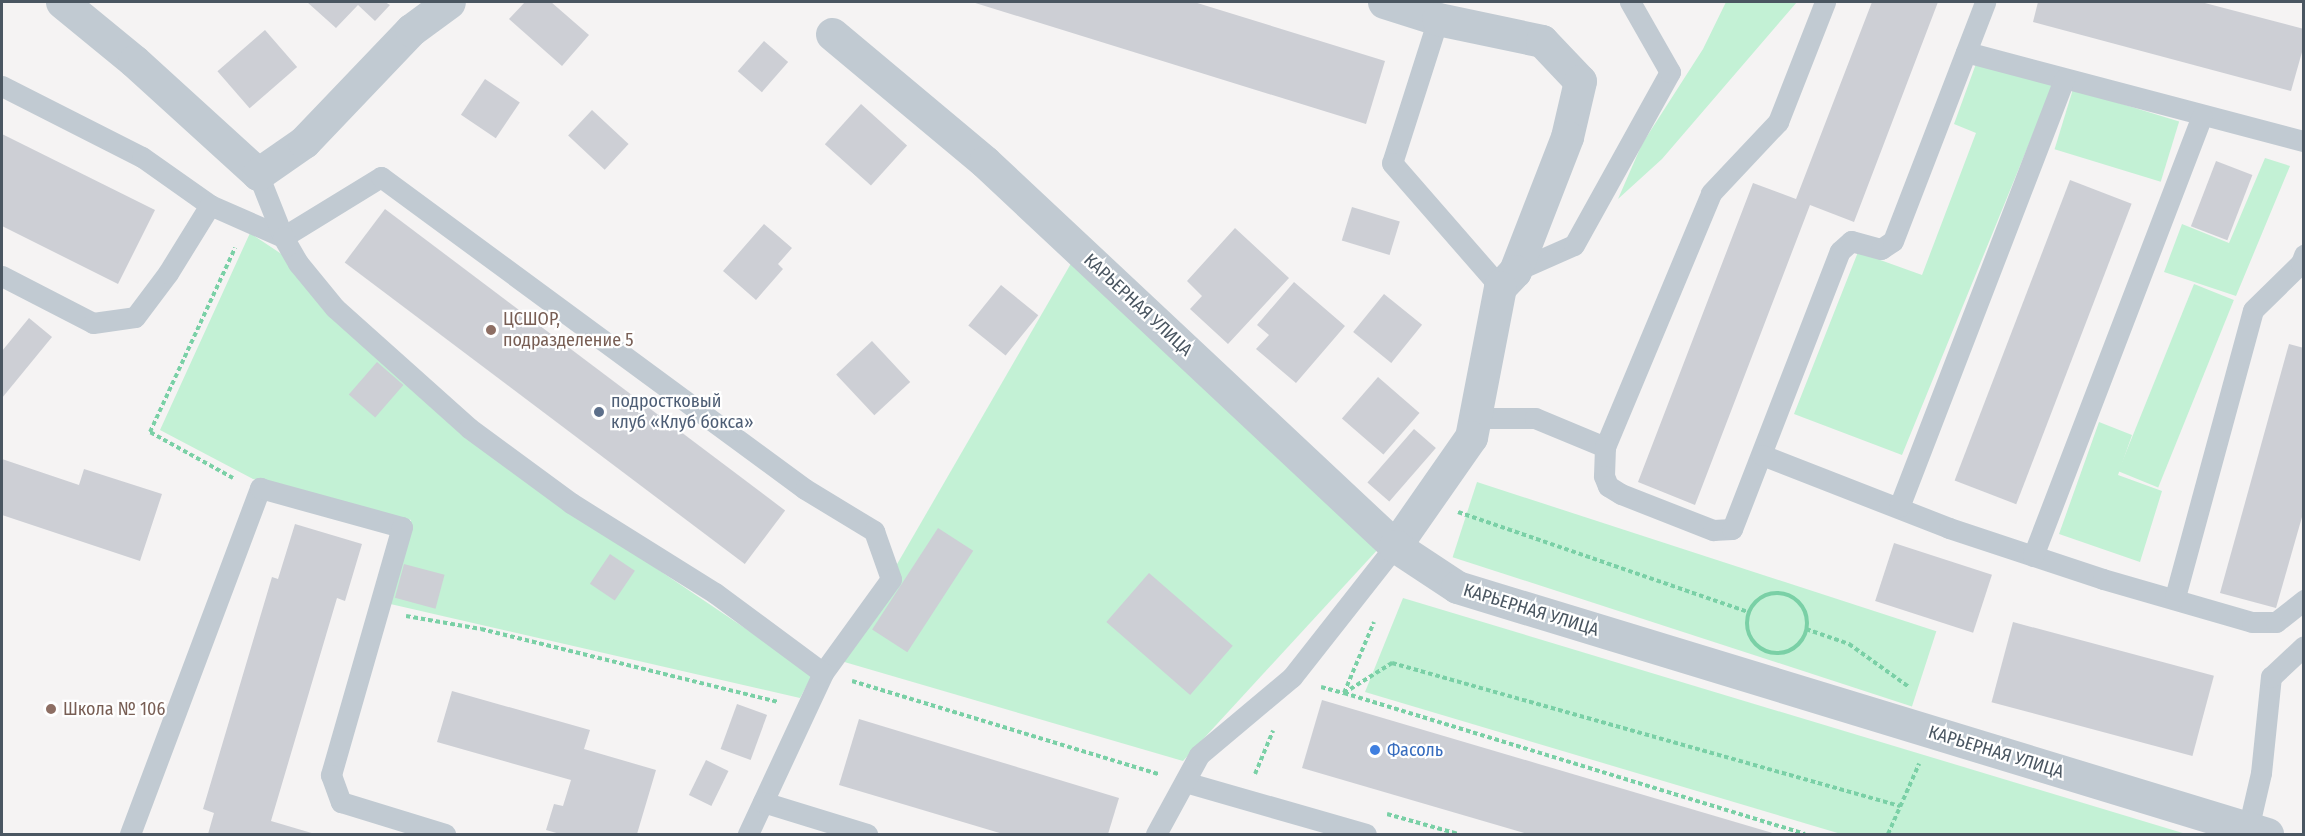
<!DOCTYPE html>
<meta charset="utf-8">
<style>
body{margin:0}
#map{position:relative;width:2305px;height:836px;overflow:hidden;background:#f5f3f3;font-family:"Fira Sans Condensed",sans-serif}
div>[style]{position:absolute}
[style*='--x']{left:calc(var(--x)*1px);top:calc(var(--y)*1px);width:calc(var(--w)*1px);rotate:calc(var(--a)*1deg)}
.green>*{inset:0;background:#c3f1d5;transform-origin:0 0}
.building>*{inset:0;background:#cdcfd5;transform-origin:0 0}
.path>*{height:4px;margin-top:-2px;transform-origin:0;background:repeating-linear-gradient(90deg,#7ad0a6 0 4.5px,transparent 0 7.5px)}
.path>.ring{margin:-2px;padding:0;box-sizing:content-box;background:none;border:4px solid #7ad0a6;border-radius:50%}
.service>*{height:21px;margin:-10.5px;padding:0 10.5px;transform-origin:10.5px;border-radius:10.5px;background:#c1cad2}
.minor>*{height:33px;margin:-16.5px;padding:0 16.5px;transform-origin:16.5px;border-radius:16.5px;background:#c1cad2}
.dots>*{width:16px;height:16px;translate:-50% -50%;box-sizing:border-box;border:3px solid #fff;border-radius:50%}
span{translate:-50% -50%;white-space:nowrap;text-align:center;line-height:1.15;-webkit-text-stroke:4.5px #fff;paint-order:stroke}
.street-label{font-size:18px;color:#4a5661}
.education-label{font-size:18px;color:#785e54}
.left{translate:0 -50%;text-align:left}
.service-label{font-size:18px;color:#4e5e75}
.shop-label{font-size:18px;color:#366cbe}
.frame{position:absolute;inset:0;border:3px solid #4a5661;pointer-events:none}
</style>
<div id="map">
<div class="green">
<i style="clip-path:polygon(1726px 2px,1797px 2px,1662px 159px,1618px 199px,1642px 144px,1703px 49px)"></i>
<i style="clip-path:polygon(1977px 61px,2053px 85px,1902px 455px,1794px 414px,1858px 252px,1922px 275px,1976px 133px,1954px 124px)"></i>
<i style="left:2073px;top:89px;width:111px;height:63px;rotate:17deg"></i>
<i style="clip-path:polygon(2265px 158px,2290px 166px,2236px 296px,2164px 272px,2182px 224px,2229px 243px)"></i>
<i style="clip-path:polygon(250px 233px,283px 255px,500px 463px,813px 674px,800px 698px,386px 603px,411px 520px,253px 479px,160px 430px)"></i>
<i style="clip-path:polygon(1073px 260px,1380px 547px,1183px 761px,841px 661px)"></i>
<i style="left:2194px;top:284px;width:43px;height:202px;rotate:22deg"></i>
<i style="clip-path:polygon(2099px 422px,2132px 435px,2118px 475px,2162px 491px,2140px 562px,2059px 534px)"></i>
<i style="left:1477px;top:482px;width:483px;height:79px;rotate:18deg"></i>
<i style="clip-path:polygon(1403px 598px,2186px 834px,1841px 834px,1365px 692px)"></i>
</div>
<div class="building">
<i style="clip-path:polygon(307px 2px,385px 2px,390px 5px,375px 21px,358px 5px,336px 28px)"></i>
<i style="clip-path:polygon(525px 2px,551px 2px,589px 35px,562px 66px,509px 19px)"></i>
<i style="clip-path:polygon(972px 2px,1194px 2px,1385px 61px,1366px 124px)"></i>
<i style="clip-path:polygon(1872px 2px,1938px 2px,1854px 222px,1810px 205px,1695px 505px,1638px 482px,1753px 183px,1796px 199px)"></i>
<i style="clip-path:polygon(2038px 2px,2201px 2px,2304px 29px,2304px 45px,2291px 91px,2033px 22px)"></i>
<i style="left:265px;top:30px;width:49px;height:63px;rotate:49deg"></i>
<i style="left:764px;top:41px;width:32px;height:40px;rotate:41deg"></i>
<i style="left:485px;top:79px;width:42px;height:43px;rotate:34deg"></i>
<i style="left:861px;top:104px;width:62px;height:54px;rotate:42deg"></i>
<i style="left:592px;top:110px;width:50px;height:35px;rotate:43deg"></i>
<i style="clip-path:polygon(2px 134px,155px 210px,118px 284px,2px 226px)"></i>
<i style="left:2216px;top:161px;width:39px;height:70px;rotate:21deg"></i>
<i style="left:2070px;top:180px;width:66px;height:322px;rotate:21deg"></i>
<i style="left:1352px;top:207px;width:50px;height:35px;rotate:17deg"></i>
<i style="left:385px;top:209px;width:501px;height:67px;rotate:37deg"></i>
<i style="clip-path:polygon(764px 224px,792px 248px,778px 264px,783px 269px,756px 300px,723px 271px)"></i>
<i style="clip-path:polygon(1235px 228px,1289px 278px,1228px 344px,1190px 309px,1202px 296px,1187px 281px)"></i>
<i style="clip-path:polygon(1294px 282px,1345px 326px,1296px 383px,1256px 349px,1269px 335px,1257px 325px)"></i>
<i style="left:1001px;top:285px;width:48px;height:52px;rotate:39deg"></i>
<i style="left:1384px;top:294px;width:49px;height:49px;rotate:39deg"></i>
<i style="clip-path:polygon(29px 318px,52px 337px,2px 398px,2px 351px)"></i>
<i style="left:872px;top:341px;width:56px;height:49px;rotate:47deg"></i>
<i style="clip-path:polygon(2289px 344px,2304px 348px,2304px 510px,2276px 608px,2220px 593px)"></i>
<i style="left:377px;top:362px;width:35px;height:43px;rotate:41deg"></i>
<i style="left:1378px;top:377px;width:55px;height:55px;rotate:41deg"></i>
<i style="left:1414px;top:429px;width:29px;height:71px;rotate:41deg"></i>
<i style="clip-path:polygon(2px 459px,79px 485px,84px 469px,162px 494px,140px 561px,2px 515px)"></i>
<i style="clip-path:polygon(295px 524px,362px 544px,345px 601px,337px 598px,271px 821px,315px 834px,208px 834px,214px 813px,203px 809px,272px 577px,278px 579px)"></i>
<i style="left:938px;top:528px;width:42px;height:121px;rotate:33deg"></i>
<i style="left:1894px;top:543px;width:103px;height:61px;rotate:18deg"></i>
<i style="left:610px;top:554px;width:30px;height:36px;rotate:34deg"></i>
<i style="left:404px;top:564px;width:42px;height:35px;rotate:15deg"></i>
<i style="left:1149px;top:573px;width:111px;height:65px;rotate:41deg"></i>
<i style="left:2013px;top:622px;width:208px;height:83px;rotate:15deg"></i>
<i style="clip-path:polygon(452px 691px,590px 730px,584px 749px,656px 770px,637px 834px,560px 834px,546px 830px,554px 804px,563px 806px,571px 780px,437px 742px)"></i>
<i style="clip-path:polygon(1322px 700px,1776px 834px,1528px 834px,1302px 768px)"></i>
<i style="left:737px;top:704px;width:32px;height:48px;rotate:20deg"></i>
<i style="clip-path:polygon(859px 719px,1119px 798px,1108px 834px,1003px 834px,839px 785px)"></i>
<i style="left:706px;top:760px;width:25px;height:39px;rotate:26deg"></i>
</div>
<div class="path">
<i style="--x:233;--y:478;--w:95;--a:-151"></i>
<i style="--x:150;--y:432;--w:203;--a:-65.2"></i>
<i style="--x:1458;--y:512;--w:308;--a:19"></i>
<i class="ring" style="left:1747px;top:593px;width:56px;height:56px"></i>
<i style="--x:406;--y:616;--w:76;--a:9.8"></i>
<i style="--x:481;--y:629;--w:307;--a:13.8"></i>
<i style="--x:1806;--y:629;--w:46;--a:19.2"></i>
<i style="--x:1849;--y:644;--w:74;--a:35.6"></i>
<i style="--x:852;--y:681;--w:320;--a:16.9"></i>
<i style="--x:1321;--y:687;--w:24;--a:15"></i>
<i style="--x:1344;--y:693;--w:77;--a:-67.1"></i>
<i style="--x:1344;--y:693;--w:57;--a:-32"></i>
<i style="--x:1392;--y:663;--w:528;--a:15.72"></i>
<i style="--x:1344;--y:693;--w:482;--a:17"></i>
<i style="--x:1255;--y:774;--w:47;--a:-67.3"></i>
<i style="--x:1387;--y:814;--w:74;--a:15.7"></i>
<i style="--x:1888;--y:834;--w:77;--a:-66.1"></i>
</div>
<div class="service">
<i style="--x:1438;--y:19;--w:151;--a:107.7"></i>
<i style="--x:1392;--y:163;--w:164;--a:48.9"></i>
<i style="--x:1966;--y:52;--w:350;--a:14.8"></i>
<i style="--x:2;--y:86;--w:157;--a:26.9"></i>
<i style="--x:142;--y:157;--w:83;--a:35.2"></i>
<i style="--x:210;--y:205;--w:80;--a:23.7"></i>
<i style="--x:283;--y:237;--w:115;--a:-31.5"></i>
<i style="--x:381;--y:177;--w:526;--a:36.35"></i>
<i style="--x:805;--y:489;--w:81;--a:31.3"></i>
<i style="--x:874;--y:531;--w:51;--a:70.5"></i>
<i style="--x:891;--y:579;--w:116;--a:125.9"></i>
<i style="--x:823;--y:673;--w:178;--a:115"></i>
<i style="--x:258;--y:174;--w:68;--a:68.4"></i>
<i style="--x:283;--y:237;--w:30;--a:60"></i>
<i style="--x:298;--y:263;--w:58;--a:50.6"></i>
<i style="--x:335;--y:308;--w:180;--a:41.8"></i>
<i style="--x:469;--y:428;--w:127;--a:36.3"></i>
<i style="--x:571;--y:503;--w:170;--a:32"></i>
<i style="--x:715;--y:593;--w:134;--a:36.5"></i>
<i style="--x:1515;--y:271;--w:64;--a:-23.8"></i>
<i style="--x:1574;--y:245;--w:198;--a:-61"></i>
<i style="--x:1670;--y:72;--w:81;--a:-119.7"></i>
<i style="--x:2;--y:276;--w:102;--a:27.3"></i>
<i style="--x:93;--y:323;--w:42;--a:-8.1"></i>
<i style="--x:135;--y:317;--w:55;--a:-53.1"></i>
<i style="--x:168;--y:273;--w:80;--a:-58.3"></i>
<i style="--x:1474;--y:418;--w:61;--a:0"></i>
<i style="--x:1535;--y:418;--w:76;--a:22.5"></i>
<i style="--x:1605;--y:447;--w:275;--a:-67.3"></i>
<i style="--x:1711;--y:193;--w:98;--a:-46.7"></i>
<i style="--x:1778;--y:122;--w:129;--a:-68.6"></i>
<i style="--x:1605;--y:447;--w:29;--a:92"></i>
<i style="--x:1604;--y:476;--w:11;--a:68"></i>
<i style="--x:1608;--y:486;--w:15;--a:32"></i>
<i style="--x:1621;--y:494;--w:99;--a:21.4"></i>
<i style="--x:1713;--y:530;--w:19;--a:-3"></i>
<i style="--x:1732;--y:529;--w:298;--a:-68.8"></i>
<i style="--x:1840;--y:251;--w:15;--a:-42"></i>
<i style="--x:1851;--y:241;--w:31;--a:15"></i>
<i style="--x:1881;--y:249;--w:14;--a:-34"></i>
<i style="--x:1893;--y:241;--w:256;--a:-68.9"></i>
<i style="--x:1762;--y:455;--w:201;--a:21.3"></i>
<i style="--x:1949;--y:528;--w:162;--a:18.3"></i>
<i style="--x:2103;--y:579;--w:155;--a:16.1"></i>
<i style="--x:2252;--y:622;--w:24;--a:0"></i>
<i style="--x:2276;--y:622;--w:36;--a:-38"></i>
<i style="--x:1899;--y:507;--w:459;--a:-68.9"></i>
<i style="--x:2033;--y:556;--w:471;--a:-69"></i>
<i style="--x:2175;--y:597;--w:297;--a:-74.8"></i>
<i style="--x:2253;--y:310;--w:67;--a:-44.4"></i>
<i style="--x:2301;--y:263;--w:9;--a:-69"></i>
<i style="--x:1185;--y:782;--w:188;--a:16"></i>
<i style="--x:763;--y:802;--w:109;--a:17.1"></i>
<i style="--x:130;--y:834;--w:370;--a:-69.4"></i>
<i style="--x:260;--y:488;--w:147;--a:15.4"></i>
<i style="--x:402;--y:527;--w:258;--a:106"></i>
<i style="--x:331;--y:775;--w:29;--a:70"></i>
<i style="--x:341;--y:802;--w:109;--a:17.1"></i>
<i style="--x:1156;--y:834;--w:90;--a:-61.4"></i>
<i style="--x:1199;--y:755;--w:121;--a:-40"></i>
<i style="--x:1292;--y:677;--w:167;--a:-51.8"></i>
<i style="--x:2243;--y:834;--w:7;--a:-45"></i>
<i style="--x:2248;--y:829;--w:57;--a:-76.9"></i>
<i style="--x:2261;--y:773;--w:97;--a:-84.1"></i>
<i style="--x:2271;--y:677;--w:45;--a:-43.2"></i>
</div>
<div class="minor">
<i style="--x:62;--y:2;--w:93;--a:39.3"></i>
<i style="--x:134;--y:61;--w:168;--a:42.3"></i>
<i style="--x:258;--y:174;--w:56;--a:-34.8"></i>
<i style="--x:304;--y:142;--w:155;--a:-46.3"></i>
<i style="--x:411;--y:30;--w:47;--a:-36.4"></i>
<i style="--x:1384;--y:2;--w:57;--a:17.5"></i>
<i style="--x:1438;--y:19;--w:106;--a:11.9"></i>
<i style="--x:1542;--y:41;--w:55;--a:46.5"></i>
<i style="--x:1580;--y:81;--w:57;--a:103.1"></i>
<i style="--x:1567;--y:137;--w:144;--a:111.2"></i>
<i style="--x:1515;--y:271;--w:22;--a:133"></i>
<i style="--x:1500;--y:287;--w:153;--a:100.9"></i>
<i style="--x:1471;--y:437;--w:133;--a:124.9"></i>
<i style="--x:832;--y:34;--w:199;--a:39.9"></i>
<i style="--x:985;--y:162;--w:562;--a:43.12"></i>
<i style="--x:1395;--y:546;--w:74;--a:33.5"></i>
<i style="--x:1457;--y:587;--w:847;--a:16.96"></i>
</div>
<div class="dots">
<i style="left:491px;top:330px;background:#8d6e63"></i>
<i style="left:599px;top:412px;background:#5c6f8a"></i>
<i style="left:51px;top:709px;background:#8d6e63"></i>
<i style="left:1375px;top:750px;background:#3f7fe0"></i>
</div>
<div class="street-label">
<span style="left:1138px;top:305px;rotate:43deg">КАРЬЕРНАЯ УЛИЦА</span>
<span style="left:1531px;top:610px;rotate:17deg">КАРЬЕРНАЯ УЛИЦА</span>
<span style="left:1996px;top:752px;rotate:17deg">КАРЬЕРНАЯ УЛИЦА</span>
</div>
<div class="education-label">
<span class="left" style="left:503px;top:330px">ЦСШОР,<br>подразделение 5</span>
<span class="left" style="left:63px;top:709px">Школа № 106</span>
</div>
<div class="service-label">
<span class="left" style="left:611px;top:412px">подростковый<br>клуб «Клуб бокса»</span>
</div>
<div class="shop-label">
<span class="left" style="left:1387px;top:750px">Фасоль</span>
</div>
<div class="frame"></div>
</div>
